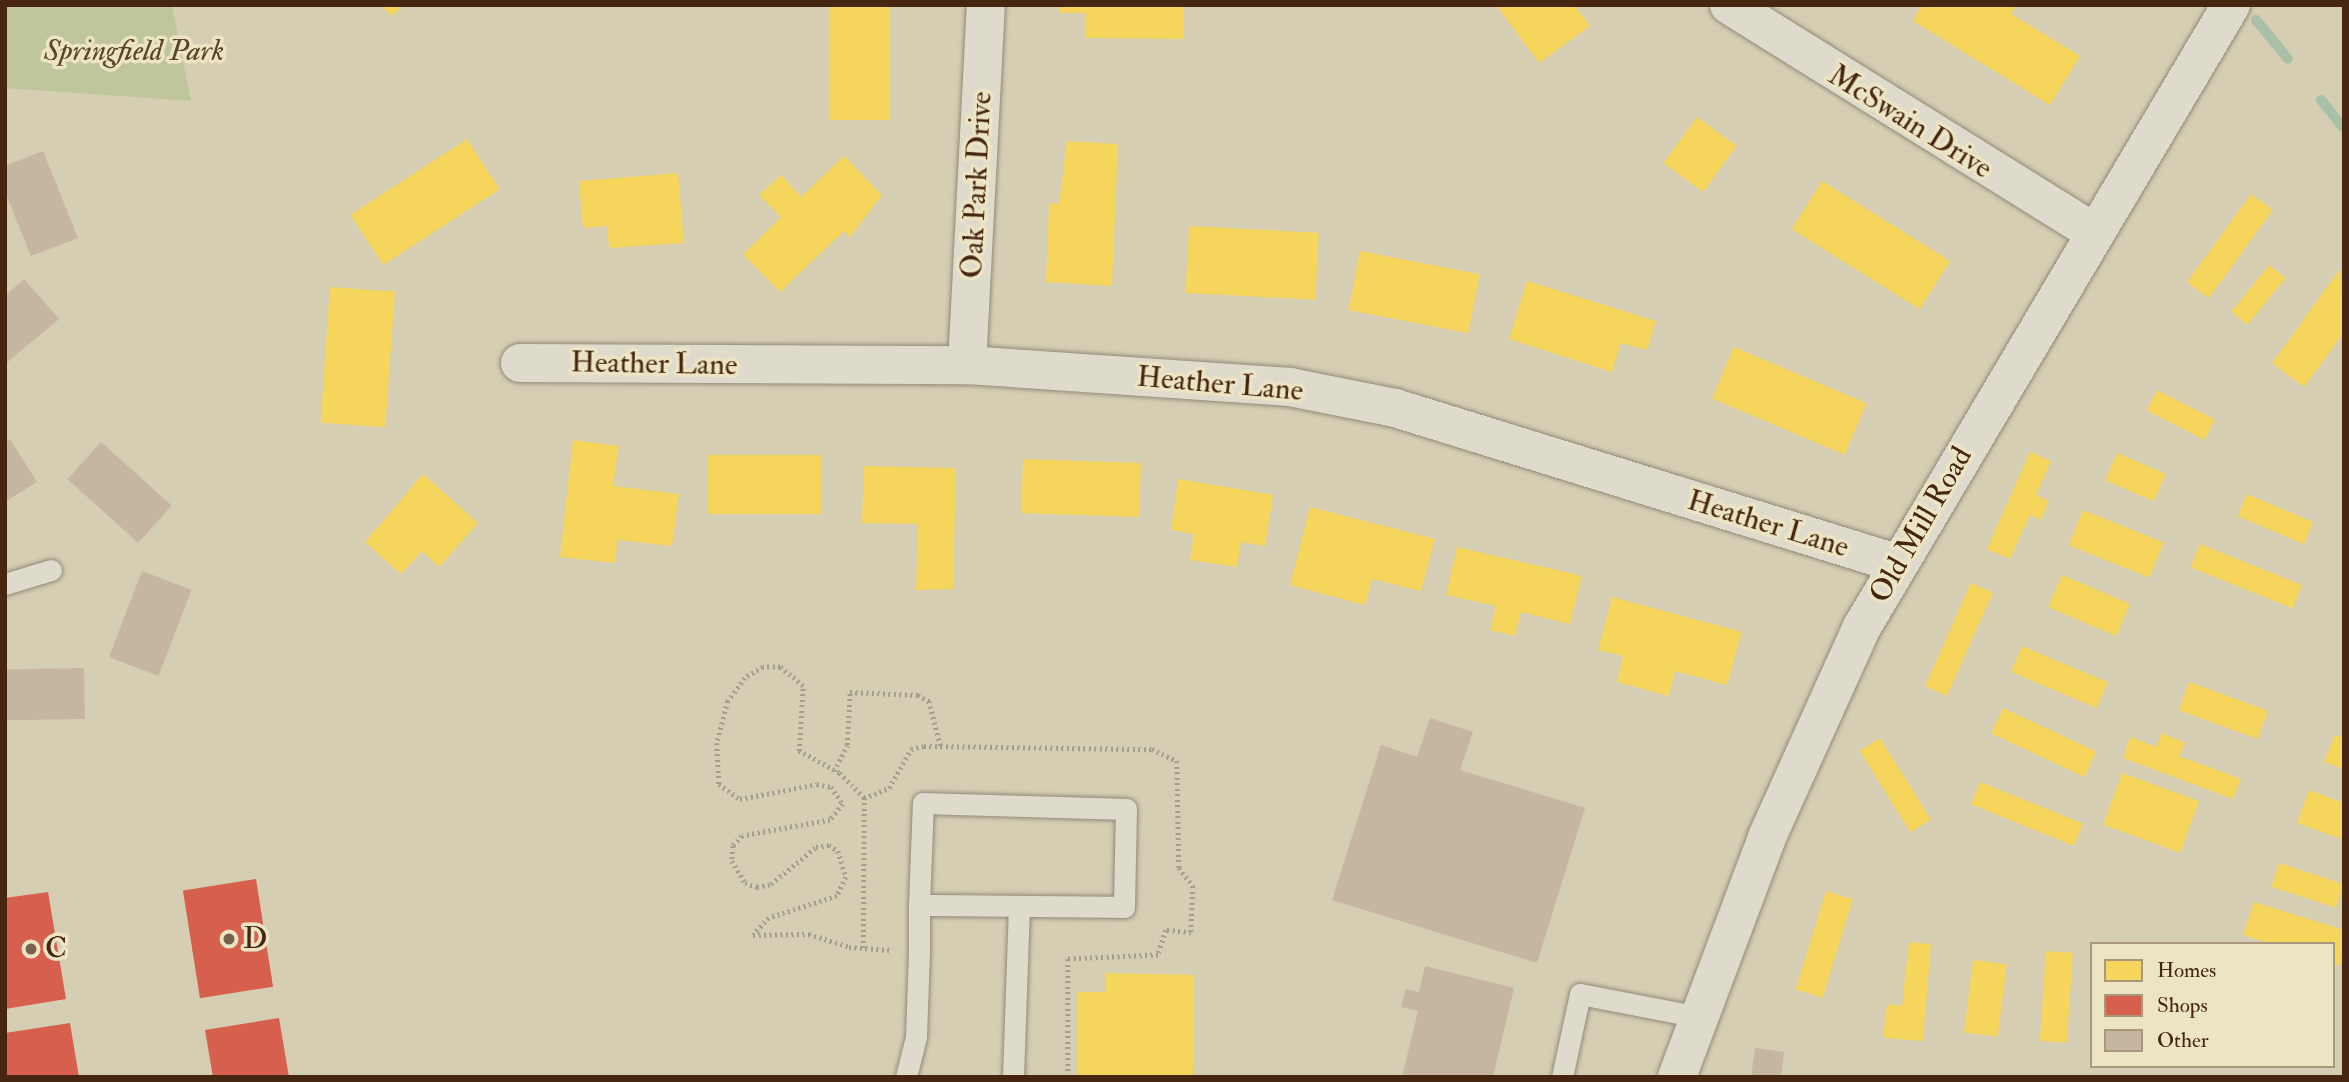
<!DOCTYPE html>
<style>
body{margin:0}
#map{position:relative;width:2349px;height:1082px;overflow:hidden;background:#d5ceb3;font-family:"IM FELL Double Pica",serif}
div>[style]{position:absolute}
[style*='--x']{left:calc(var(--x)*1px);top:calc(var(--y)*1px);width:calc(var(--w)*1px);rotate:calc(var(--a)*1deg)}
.green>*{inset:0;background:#c0c69c}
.homes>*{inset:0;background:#f6d55c;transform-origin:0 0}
.shops>*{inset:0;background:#d6604d;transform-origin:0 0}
.stream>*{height:10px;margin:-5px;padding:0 5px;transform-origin:5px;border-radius:5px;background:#a9bfa8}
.building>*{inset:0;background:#c6b5a1;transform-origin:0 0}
.path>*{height:4.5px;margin-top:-2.25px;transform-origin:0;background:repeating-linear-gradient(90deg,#a49e91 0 2px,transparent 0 5.5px)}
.roads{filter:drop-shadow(0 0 2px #928a78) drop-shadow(0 0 2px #928a78)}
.service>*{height:21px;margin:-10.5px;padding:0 10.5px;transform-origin:10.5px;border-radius:10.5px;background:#dedbcc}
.minor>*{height:38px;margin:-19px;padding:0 19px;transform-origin:19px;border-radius:19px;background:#dedbcc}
.dots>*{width:19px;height:19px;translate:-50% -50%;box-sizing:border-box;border:4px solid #ede4c4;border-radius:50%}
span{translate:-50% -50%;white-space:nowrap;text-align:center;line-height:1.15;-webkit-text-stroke:7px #ede4c4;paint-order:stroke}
.park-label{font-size:30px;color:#5b4529;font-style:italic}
.street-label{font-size:30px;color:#462611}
.poi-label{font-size:30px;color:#462611}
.left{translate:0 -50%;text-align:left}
.frame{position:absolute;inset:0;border:7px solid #462611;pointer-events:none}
.legend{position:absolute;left:2090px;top:942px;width:245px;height:126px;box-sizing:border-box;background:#ede4c4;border:2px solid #aa987c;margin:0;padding:9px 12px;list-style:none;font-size:21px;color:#462611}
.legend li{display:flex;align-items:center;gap:14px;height:35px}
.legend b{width:35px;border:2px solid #aa987c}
</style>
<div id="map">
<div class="green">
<i style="clip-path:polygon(5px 5px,172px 5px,191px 101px,5px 88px)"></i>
</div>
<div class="homes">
<i style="clip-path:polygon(379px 5px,402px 5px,393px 16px)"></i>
<i style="left:829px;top:5px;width:61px;height:115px"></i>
<i style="clip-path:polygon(1060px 5px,1184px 5px,1183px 39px,1085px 38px,1085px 13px,1060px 13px)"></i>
<i style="clip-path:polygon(1496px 5px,1574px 5px,1590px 26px,1539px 63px)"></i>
<i style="clip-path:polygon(1922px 5px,2017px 5px,2011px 14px,2080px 56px,2050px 105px,1913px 21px)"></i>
<i style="left:1697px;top:117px;width:49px;height:57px;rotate:36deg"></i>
<i style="left:467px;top:139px;width:60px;height:139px;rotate:57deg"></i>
<i style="clip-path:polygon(1067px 141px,1118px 144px,1112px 286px,1046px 282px,1049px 203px,1059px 204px)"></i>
<i style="clip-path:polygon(844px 156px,882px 195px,850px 237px,844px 231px,780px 292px,743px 254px,781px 217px,759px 195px,781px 175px,801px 197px)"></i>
<i style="clip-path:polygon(678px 173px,684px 243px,609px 248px,607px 226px,583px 228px,579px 181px)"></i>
<i style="left:1822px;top:181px;width:151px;height:57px;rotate:32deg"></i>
<i style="left:2251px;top:194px;width:27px;height:109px;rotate:36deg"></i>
<i style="left:1189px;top:226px;width:130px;height:67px;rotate:3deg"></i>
<i style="left:1360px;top:251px;width:122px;height:60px;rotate:11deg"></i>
<i style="left:2269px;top:265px;width:21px;height:60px;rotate:39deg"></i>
<i style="clip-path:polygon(2340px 269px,2344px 332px,2304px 387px,2272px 363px)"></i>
<i style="clip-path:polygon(1527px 281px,1656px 321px,1647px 350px,1621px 343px,1612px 372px,1509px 339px)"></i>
<i style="left:330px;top:287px;width:65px;height:136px;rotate:4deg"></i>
<i style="left:1734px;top:347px;width:144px;height:56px;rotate:23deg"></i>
<i style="left:2157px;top:390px;width:65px;height:23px;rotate:27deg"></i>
<i style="clip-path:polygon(573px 440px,619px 446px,613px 486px,679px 494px,672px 546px,618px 540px,615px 563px,560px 557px)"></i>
<i style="clip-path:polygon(2030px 452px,2051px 461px,2036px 495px,2049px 501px,2041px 520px,2030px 515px,2010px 559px,1987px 549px)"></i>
<i style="left:2117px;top:453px;width:53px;height:30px;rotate:23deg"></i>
<i style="left:708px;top:455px;width:113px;height:59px"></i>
<i style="left:1023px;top:459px;width:118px;height:54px;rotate:2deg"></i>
<i style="clip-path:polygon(864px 466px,956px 468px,953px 589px,916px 590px,918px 524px,862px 523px)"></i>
<i style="clip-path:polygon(423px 474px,478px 523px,439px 567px,422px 551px,401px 574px,365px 542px)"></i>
<i style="clip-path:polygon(1178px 479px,1273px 495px,1265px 546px,1241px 542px,1237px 567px,1190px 560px,1194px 534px,1171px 530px)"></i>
<i style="left:2247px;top:494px;width:72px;height:24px;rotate:23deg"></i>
<i style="clip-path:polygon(1310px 507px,1435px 539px,1421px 591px,1372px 579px,1365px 605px,1290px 585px)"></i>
<i style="left:2083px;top:510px;width:87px;height:38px;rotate:22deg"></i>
<i style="left:2200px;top:544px;width:110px;height:25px;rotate:22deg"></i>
<i style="clip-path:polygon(1457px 547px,1582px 576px,1570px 624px,1521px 612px,1515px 636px,1490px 630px,1496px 606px,1446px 595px)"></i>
<i style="left:2062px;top:575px;width:74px;height:35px;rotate:23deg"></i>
<i style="left:1971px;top:583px;width:24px;height:113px;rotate:24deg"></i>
<i style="clip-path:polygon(1612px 597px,1742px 632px,1727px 685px,1675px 671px,1669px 696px,1617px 682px,1623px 656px,1598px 650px)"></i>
<i style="left:2022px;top:646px;width:93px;height:28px;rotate:23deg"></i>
<i style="left:2189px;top:682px;width:84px;height:30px;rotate:20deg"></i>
<i style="left:2003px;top:708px;width:103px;height:28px;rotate:25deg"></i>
<i style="clip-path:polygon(2162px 733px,2185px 743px,2179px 756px,2241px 779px,2233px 799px,2123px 758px,2130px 737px,2156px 747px)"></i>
<i style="clip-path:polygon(2335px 735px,2344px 738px,2344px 769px,2324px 762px)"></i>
<i style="left:1880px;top:738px;width:96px;height:24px;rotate:58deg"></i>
<i style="left:2122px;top:773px;width:82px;height:55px;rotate:20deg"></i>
<i style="left:1980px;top:782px;width:111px;height:24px;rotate:22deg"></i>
<i style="clip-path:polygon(2309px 790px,2344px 803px,2344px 840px,2297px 823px)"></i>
<i style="left:2279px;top:863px;width:68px;height:25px;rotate:18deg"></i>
<i style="left:1826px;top:891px;width:28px;height:103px;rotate:17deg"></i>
<i style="clip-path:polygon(2254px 902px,2344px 930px,2340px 966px,2333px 964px,2333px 944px,2271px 944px,2243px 935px)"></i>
<i style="clip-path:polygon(1909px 942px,1931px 944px,1923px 1041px,1883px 1038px,1887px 1004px,1902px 1006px)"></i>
<i style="left:2046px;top:951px;width:27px;height:90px;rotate:4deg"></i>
<i style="left:1973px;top:960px;width:34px;height:73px;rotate:7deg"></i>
<i style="clip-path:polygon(1106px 973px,1194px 975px,1193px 1077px,1077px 1077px,1078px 992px,1106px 992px)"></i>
</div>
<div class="shops">
<i style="left:256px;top:879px;width:109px;height:74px;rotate:81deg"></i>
<i style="clip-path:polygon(48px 892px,66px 999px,5px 1009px,5px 898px)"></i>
<i style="clip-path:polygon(279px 1018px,289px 1077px,213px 1077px,205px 1030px)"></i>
<i style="clip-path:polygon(70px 1023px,79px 1077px,5px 1077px,5px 1033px)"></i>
</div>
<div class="stream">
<i style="--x:2256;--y:20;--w:50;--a:50.6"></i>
<i style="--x:2321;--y:100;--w:36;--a:51"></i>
</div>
<div class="building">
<i style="clip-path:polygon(43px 151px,78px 238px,31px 256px,5px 192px,5px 166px)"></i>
<i style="clip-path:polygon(24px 279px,59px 319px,5px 364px,5px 296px)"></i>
<i style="clip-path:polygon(10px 439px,37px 482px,5px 502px,5px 442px)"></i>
<i style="left:101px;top:442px;width:95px;height:50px;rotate:42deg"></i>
<i style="left:142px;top:571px;width:53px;height:92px;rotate:21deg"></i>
<i style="left:84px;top:668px;width:51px;height:79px;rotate:89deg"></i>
<i style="clip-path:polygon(1430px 718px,1473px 732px,1460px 770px,1585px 808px,1537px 963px,1332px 900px,1381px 745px,1417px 757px)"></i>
<i style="clip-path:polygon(1425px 966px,1514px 988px,1493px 1077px,1402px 1077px,1418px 1011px,1401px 1007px,1406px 989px,1419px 992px)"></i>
<i style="clip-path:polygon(1755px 1048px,1784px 1052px,1781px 1077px,1751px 1077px)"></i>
</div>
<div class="path">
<i style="--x:834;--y:771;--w:29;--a:-63"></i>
<i style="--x:847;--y:745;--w:53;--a:-86.8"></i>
<i style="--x:850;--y:692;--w:68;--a:2.5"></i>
<i style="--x:918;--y:695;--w:13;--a:29"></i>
<i style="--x:929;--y:701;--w:48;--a:75.4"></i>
<i style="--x:864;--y:798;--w:27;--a:-22"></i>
<i style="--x:889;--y:788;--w:45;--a:-60.6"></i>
<i style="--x:911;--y:749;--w:13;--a:-13"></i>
<i style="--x:924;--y:746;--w:228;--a:0.8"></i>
<i style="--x:1152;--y:749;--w:28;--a:26"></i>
<i style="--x:1177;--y:761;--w:107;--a:88.9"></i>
<i style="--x:1179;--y:868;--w:23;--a:52"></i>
<i style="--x:1193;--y:886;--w:47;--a:92.4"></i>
<i style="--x:1191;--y:933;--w:25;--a:-173"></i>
<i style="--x:1166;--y:930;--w:26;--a:108"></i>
<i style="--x:1158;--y:955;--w:90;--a:177.5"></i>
<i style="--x:1068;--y:959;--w:118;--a:90"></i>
<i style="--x:863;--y:948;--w:150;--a:-89.6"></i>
<i style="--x:864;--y:798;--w:35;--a:-135"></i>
<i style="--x:839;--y:773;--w:46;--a:-151.2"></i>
<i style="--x:799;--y:751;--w:65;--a:-86.5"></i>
<i style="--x:803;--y:686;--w:30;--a:-140"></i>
<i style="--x:780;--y:667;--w:17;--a:180"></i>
<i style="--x:763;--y:667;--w:21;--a:149"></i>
<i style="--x:745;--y:678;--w:29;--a:126"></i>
<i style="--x:728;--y:701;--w:43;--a:104.7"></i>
<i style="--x:717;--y:743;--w:41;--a:87.2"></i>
<i style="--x:719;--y:784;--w:26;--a:36"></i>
<i style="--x:740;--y:799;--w:78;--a:-11"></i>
<i style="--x:817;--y:784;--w:14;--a:12"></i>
<i style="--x:831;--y:787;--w:21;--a:55"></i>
<i style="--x:843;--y:804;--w:21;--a:129"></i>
<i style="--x:830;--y:820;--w:89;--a:169.7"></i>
<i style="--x:742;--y:836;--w:13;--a:132"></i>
<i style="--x:733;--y:846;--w:15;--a:94"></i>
<i style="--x:732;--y:861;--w:26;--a:59"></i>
<i style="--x:745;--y:883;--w:13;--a:18"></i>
<i style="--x:757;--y:887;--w:14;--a:-12"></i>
<i style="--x:771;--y:884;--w:58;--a:-39.4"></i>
<i style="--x:816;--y:847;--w:13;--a:-9"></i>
<i style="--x:829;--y:845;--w:11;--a:34"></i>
<i style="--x:838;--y:851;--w:27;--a:73"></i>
<i style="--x:846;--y:877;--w:21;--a:115"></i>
<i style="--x:837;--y:896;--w:71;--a:162.1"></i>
<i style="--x:769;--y:918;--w:23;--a:133"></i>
<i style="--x:753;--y:935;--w:56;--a:-1"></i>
<i style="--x:809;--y:934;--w:42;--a:18"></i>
<i style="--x:849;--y:947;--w:42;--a:4.1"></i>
</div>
<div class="roads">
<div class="service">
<i style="--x:5;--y:584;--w:48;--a:-16.9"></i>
<i style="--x:906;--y:1077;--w:41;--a:-76"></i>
<i style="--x:916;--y:1037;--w:85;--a:-88"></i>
<i style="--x:919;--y:952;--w:47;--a:-90"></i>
<i style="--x:919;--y:905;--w:102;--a:-87.8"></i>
<i style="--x:923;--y:803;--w:203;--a:1.7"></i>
<i style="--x:1126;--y:809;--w:98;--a:91.2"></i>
<i style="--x:1124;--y:907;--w:205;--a:-179.4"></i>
<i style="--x:1013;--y:1077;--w:171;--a:-88"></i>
<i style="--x:1562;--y:1077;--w:85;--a:-77.8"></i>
<i style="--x:1580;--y:994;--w:121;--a:10.9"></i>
</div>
<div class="minor">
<i style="--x:1729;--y:5;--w:431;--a:31.9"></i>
<i style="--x:520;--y:363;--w:447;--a:0.3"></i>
<i style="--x:967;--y:365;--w:324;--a:3.9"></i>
<i style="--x:1290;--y:387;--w:107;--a:11.3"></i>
<i style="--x:1395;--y:408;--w:524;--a:17.19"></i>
<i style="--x:967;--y:365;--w:361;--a:-87"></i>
<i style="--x:1677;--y:1077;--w:256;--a:-69.4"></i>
<i style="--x:1767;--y:837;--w:230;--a:-65.7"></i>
<i style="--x:1862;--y:627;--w:723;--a:-59.32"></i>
</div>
</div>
<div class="dots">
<i style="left:229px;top:939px;background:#78614a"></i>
<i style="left:31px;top:949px;background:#78614a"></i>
</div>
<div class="park-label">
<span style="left:134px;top:51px">Springfield Park</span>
</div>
<div class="street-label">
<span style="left:1910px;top:122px;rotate:32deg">McSwain Drive</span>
<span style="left:977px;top:185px;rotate:-87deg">Oak Park Drive</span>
<span style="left:654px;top:364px;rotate:1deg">Heather Lane</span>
<span style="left:1220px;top:384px;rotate:5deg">Heather Lane</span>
<span style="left:1768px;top:524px;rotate:17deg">Heather Lane</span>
<span style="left:1921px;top:525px;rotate:-60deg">Old Mill Road</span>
</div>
<div class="poi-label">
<span class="left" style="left:243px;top:939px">D</span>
<span class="left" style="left:45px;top:949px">C</span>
</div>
<div class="frame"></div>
<ul class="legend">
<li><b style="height:19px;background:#f6d55c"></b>Homes</li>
<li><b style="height:19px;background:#d6604d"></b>Shops</li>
<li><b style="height:19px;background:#c6b5a1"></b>Other</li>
</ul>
</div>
